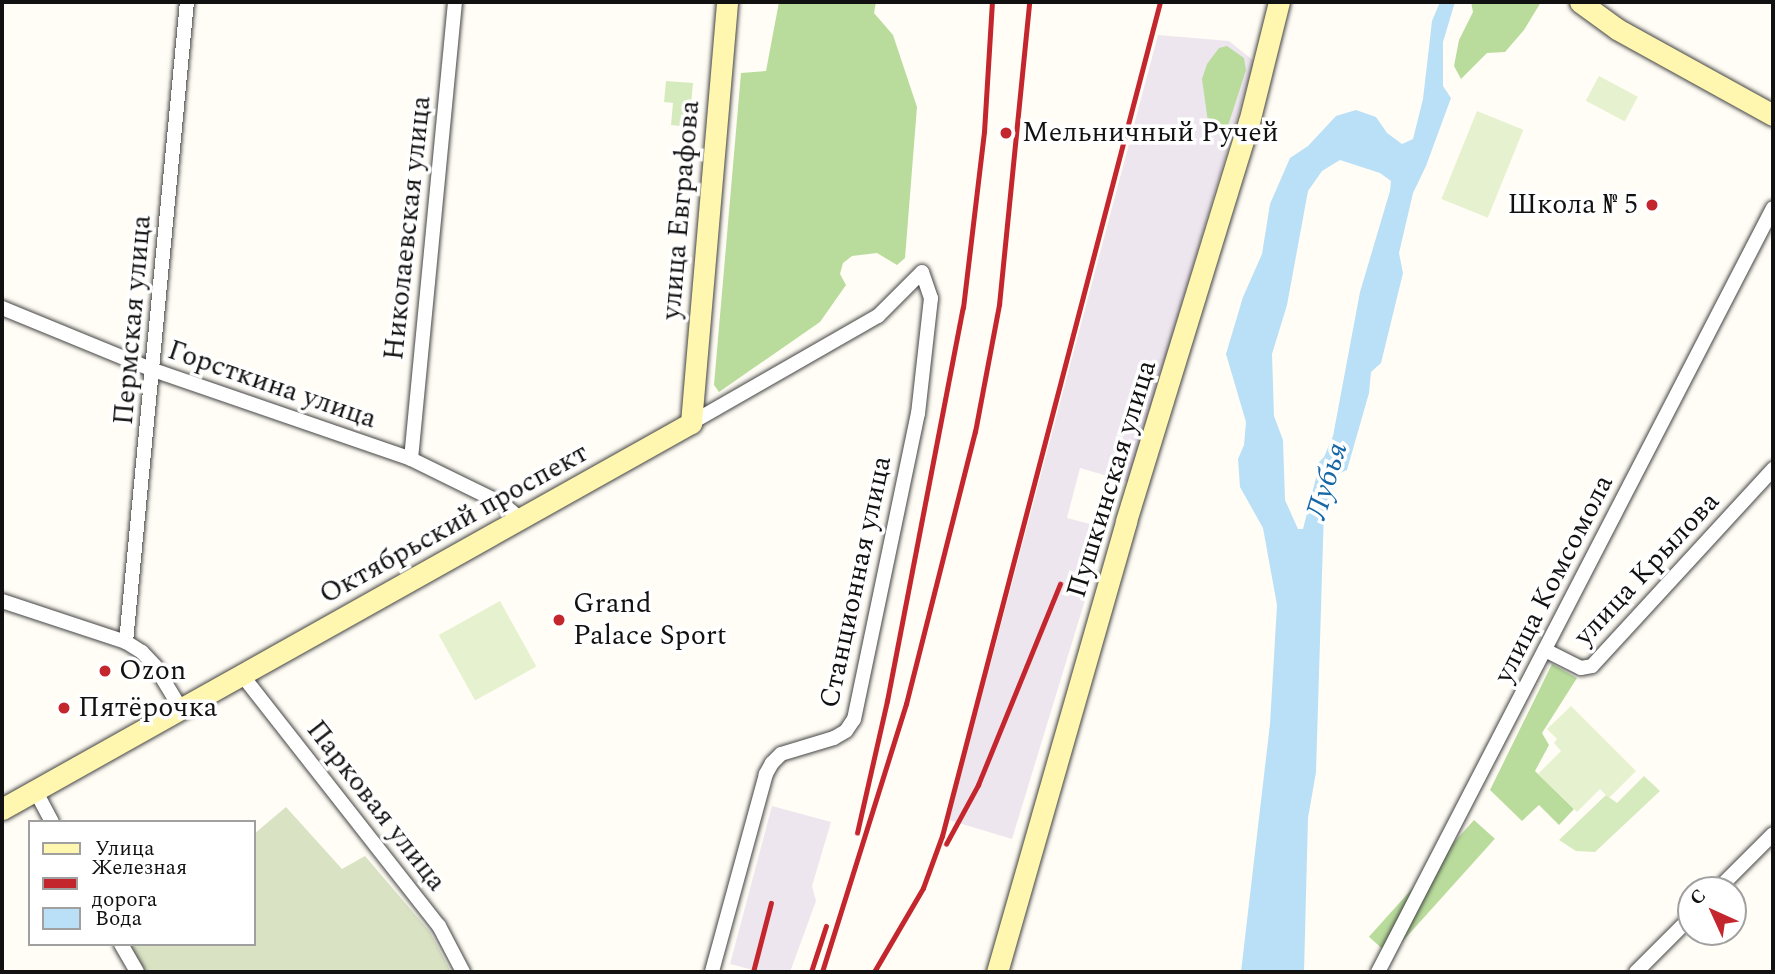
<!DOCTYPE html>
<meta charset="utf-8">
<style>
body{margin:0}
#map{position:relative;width:1775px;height:974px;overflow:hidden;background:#fffdf5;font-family:Spectral,serif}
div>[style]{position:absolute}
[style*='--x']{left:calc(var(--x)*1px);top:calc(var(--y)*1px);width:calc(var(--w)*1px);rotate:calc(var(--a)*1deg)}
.industrial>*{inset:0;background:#eee6ef}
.green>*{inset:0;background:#d5ebbd}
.forest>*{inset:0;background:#b9dc9c;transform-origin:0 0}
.cemetery>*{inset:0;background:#d9e3c4}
.pitch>*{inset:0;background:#e6f2cf;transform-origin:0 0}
.water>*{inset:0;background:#b9e0f7}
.roads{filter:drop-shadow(0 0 2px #444) drop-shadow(0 0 2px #444)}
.street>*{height:14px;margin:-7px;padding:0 7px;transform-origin:7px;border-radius:7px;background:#fff}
.secondary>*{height:21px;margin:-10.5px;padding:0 10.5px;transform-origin:10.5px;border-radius:10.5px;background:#fff6b0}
.rail>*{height:4.5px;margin:-2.25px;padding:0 2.25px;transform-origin:2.25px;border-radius:2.25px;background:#c4262e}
.dots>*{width:19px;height:19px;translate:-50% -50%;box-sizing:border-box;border:4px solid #fff;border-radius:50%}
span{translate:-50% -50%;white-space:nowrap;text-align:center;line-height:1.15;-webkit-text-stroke:7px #fff;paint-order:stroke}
.poi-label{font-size:28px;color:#111}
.left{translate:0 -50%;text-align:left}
.right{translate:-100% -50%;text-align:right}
.street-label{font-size:28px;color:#111}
.water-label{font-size:30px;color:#1768a6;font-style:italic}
.frame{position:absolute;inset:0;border:4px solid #111;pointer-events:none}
.legend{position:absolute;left:28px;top:820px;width:228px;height:126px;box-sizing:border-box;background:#fff;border:2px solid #a0a0a0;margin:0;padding:9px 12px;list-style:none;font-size:21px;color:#111}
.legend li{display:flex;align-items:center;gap:14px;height:35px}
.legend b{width:35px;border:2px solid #a0a0a0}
.north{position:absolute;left:1677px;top:876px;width:70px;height:70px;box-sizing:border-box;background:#fff;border:2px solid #a0a0a0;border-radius:50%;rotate:315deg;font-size:19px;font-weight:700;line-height:28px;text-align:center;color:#111}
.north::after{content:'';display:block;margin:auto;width:24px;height:32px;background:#c4262e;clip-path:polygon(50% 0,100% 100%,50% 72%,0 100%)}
</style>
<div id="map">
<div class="industrial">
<i style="clip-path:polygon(1158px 35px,1229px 41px,1254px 61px,1128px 482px,1080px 468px,1067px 518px,1098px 526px,1104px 538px,1012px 839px,949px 820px)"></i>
<i style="clip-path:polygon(772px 806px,831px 822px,812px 886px,816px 901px,790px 972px,761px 972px,730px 964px)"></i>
</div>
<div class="green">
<i style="clip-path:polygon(666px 81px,693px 83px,691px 105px,687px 105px,686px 115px,681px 115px,680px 126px,671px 125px,673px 103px,664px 102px)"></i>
<i style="clip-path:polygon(1644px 776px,1660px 791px,1595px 852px,1576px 851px,1559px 840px,1606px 795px,1617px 803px)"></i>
</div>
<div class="forest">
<i style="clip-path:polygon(779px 2px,876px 2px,874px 13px,893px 35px,917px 107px,905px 258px,897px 265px,877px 253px,852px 256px,843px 263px,840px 274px,846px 285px,820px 322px,719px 392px,714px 385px,741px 73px,766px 71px)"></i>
<i style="clip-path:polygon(1471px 2px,1541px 2px,1524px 30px,1505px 52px,1487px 53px,1461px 79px,1454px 66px,1459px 40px,1473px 12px)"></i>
<i style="clip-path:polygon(1227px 46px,1244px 58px,1246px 70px,1227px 129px,1222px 133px,1213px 130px,1208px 122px,1202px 79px,1207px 64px,1219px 48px)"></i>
<i style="clip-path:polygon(1552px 664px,1577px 678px,1542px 733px,1549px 745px,1535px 771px,1574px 809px,1559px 825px,1539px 805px,1522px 821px,1490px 790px)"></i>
<i style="left:1474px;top:820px;width:28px;height:157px;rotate:42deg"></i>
</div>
<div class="cemetery">
<i style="clip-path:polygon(286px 807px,342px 869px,365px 856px,430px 932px,451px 972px,145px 972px,130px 944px,254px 944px,254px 834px)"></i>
</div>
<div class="pitch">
<i style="left:1599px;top:76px;width:44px;height:28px;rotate:28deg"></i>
<i style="left:1477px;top:111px;width:50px;height:95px;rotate:22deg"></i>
<i style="left:500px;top:601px;width:75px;height:70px;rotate:61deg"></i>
<i style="clip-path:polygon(1571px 706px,1636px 771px,1609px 798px,1600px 789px,1577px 812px,1538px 774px,1561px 751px,1554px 743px,1557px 739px,1547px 729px)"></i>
</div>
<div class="water">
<i style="clip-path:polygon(evenodd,1440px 2px,1455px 2px,1443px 42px,1443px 86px,1451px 98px,1426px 166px,1413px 193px,1399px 253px,1403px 273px,1381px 363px,1371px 372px,1369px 393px,1347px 470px,1338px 474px,1324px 510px,1316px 772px,1308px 818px,1304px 972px,1241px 972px,1270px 724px,1277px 605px,1263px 528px,1240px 487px,1238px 459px,1244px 445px,1246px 422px,1226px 354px,1243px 297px,1262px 254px,1270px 204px,1290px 158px,1308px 146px,1336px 116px,1356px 110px,1376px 117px,1387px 133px,1402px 144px,1413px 139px,1423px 99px,1432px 21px,1440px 2px,1340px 160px,1380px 173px,1391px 181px,1390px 191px,1360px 292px,1333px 436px,1324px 457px,1315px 466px,1317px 474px,1303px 529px,1298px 529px,1285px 500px,1283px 440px,1274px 416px,1272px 354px,1287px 305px,1308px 191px,1322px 171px,1340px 160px)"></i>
</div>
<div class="roads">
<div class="street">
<i style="--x:2;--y:308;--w:163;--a:22.3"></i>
<i style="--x:153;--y:370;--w:273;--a:19"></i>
<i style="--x:411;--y:459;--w:102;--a:26.1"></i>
<i style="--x:503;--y:504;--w:23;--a:41"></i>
<i style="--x:691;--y:423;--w:215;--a:-29.8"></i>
<i style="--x:878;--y:316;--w:62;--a:-45"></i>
<i style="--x:922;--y:272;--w:28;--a:71"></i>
<i style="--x:931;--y:298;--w:116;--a:96.4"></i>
<i style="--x:918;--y:413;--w:313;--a:101.8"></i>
<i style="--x:854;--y:719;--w:14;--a:124"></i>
<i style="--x:846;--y:731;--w:14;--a:150"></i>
<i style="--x:834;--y:738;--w:55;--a:163.2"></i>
<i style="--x:781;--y:754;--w:13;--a:135"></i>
<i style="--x:772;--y:763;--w:13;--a:119"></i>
<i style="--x:766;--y:774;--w:205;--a:105.3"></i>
<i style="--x:411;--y:459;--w:459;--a:-84.5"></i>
<i style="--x:2;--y:601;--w:131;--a:18.3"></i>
<i style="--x:126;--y:642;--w:19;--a:32"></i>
<i style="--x:142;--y:652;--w:19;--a:47"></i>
<i style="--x:155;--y:666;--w:50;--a:58.8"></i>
<i style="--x:126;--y:642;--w:643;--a:-84.56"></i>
<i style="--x:1545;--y:650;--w:40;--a:26.6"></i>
<i style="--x:1581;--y:668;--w:11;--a:-10"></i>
<i style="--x:1592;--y:666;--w:268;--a:-47.4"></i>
<i style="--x:242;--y:675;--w:319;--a:51.9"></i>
<i style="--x:439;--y:926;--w:52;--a:62.4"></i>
<i style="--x:35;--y:790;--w:36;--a:62"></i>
<i style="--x:1717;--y:890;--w:79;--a:-45"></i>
<i style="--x:121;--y:944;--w:32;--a:60"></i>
<i style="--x:1378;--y:972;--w:860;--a:-62.66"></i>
<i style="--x:1636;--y:972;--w:78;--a:-45"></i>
</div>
<div class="secondary">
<i style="--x:1580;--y:2;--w:46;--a:36.1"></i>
<i style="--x:1617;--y:29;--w:178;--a:28.9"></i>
<i style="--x:2;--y:809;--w:790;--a:-29.26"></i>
<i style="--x:691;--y:423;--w:423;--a:-85.1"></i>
<i style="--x:997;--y:972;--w:469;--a:-74"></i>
<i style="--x:1126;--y:521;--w:418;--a:-72.9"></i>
<i style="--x:1249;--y:122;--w:124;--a:-76"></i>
</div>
</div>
<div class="rail">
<i style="--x:857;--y:833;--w:135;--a:-77.2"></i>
<i style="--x:887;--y:701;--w:400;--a:-79.1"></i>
<i style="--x:963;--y:308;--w:177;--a:-83.2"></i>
<i style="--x:984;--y:132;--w:130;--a:-86.5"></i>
<i style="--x:946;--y:844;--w:67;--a:-61.5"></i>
<i style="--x:978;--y:785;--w:217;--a:-67.8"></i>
<i style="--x:753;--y:972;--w:71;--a:-75.4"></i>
<i style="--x:811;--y:972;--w:48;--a:-71.9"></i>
<i style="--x:822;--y:972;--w:281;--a:-72.6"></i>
<i style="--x:906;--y:704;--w:281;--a:-75.8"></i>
<i style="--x:975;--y:432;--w:129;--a:-79.3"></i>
<i style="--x:999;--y:305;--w:304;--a:-84.3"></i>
<i style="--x:874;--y:972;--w:97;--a:-59.7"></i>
<i style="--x:923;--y:888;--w:55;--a:-69.9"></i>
<i style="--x:942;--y:836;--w:862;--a:-75.35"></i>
</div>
<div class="dots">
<i style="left:1006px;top:133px;background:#c4262e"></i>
<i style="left:1652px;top:205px;background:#c4262e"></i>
<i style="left:559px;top:620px;background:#c4262e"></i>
<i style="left:105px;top:671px;background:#c4262e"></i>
<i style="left:64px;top:708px;background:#c4262e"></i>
</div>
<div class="poi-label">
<span class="left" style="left:1022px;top:133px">Мельничный Ручей</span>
<span class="right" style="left:1638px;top:205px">Школа № 5</span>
<span class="left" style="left:573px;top:620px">Grand<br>Palace Sport</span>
<span class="left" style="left:119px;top:671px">Ozon</span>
<span class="left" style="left:78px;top:708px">Пятёрочка</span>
</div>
<div class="street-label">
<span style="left:681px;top:210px;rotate:-85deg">улица Евграфова</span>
<span style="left:408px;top:228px;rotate:-84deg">Николаевская улица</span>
<span style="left:133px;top:320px;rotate:-85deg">Пермская улица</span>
<span style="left:272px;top:385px;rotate:19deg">Горсткина улица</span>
<span style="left:1112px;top:479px;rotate:-73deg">Пушкинская улица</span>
<span style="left:454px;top:524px;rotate:-29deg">Октябрьский проспект</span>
<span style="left:1647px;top:569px;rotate:-47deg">улица Крылова</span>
<span style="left:1554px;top:579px;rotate:-63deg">улица Комсомола</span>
<span style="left:856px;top:582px;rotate:-78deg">Станционная улица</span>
<span style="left:376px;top:806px;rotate:52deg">Парковая улица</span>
</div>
<div class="water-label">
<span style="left:1327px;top:481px;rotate:-73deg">Лубья</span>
</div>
<div class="frame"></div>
<ul class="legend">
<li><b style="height:9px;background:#fff6b0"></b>Улица</li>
<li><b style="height:9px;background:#c4262e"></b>Железная дорога</li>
<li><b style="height:19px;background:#b9e0f7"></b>Вода</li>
</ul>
<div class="north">С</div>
</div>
